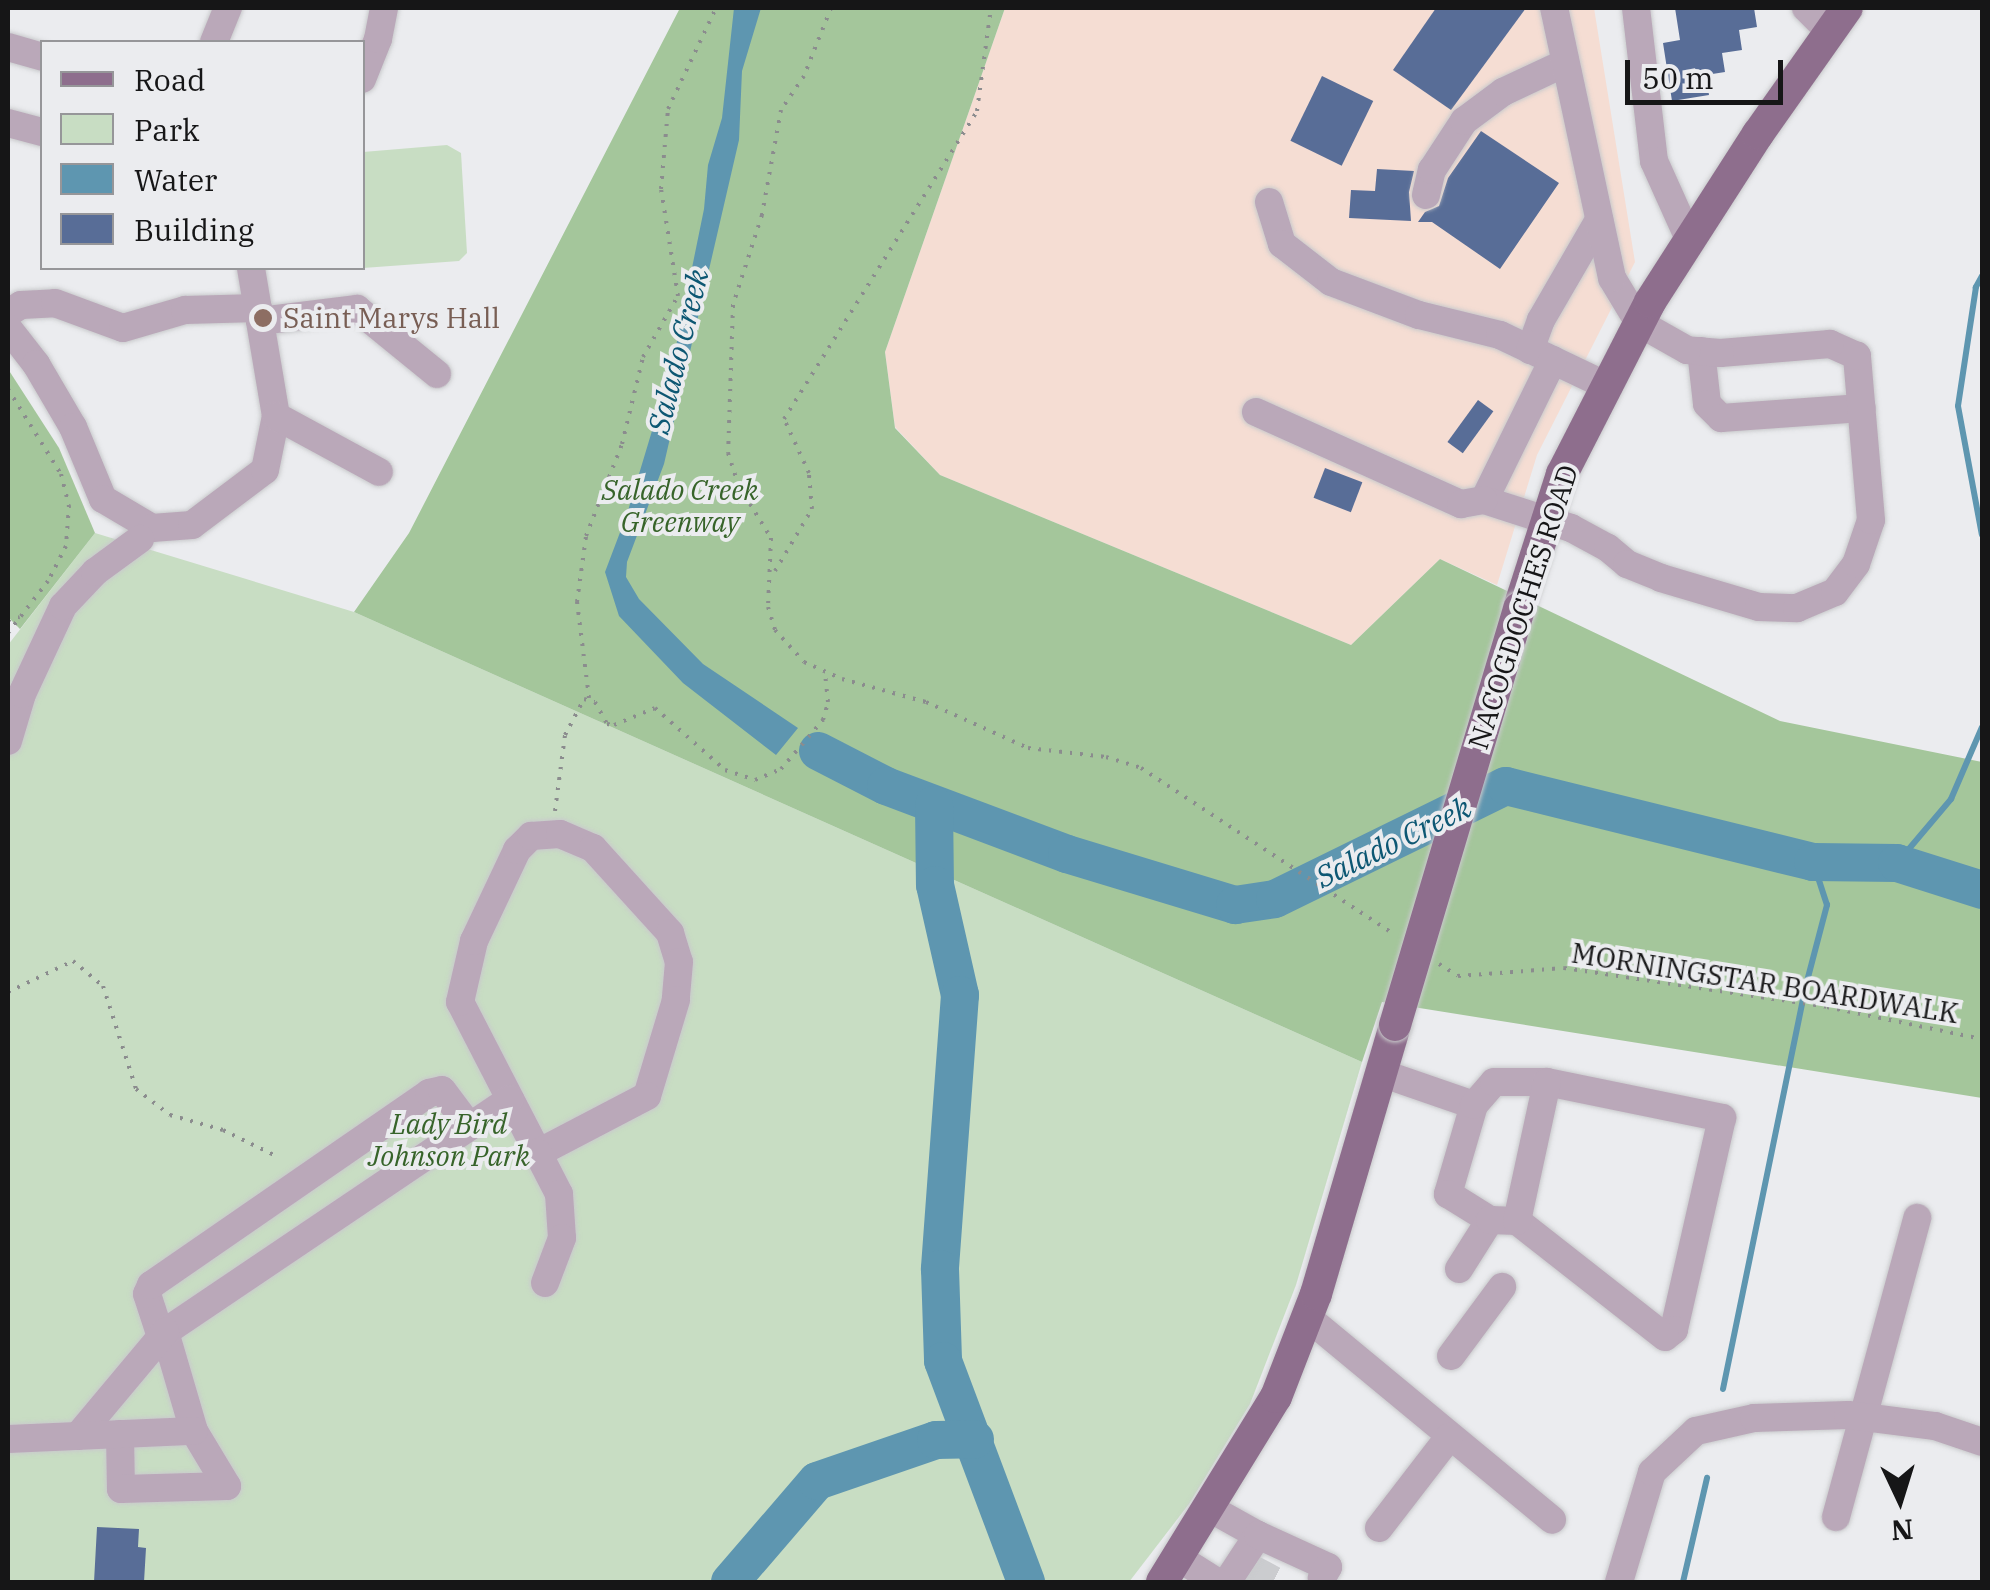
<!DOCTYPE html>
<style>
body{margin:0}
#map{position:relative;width:1990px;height:1590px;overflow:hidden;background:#ebecef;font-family:"IBM Plex Serif",serif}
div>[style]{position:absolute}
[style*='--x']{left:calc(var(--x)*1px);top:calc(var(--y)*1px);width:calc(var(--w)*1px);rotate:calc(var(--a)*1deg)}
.industrial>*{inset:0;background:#f5ddd3}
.green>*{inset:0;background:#c8ddc3}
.forest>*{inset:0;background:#a4c69b}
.water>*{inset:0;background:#5e96b0}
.stream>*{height:6px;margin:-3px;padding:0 3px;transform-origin:3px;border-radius:3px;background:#5e96b0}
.river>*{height:38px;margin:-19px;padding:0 19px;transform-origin:19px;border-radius:19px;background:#5e96b0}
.building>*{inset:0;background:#586d97;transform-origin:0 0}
.minor-tunnel>*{height:28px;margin-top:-14px;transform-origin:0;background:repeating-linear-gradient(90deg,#cbcccf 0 28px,transparent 0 42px)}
.path>*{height:4px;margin-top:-2px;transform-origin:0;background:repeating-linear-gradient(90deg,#8b8c8e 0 2.5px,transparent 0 10.5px)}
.roads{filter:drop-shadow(0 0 2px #c9cacc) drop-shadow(0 0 2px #c9cacc)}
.minor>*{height:28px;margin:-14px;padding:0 14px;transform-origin:14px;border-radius:14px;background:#baa8b9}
.major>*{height:32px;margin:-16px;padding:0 16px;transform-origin:16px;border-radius:16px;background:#8e6e8d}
.bridges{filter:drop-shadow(0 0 2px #c9cacc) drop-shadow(0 0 2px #c9cacc)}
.major-bridge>*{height:32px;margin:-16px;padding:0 16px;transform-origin:16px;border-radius:16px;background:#8e6e8d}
.dots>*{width:28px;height:28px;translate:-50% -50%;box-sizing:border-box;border:5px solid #ebecef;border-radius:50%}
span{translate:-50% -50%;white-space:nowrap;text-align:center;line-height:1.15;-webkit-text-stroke:8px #ebecef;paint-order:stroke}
.education-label{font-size:28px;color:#785e54}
.left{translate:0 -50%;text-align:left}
.park-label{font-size:28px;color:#37642a;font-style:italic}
.street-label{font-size:28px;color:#161617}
.water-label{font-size:30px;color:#0d5773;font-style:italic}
.frame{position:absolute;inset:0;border:10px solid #161617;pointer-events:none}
.legend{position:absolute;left:40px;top:40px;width:325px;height:230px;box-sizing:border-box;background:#ebecef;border:2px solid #969699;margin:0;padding:12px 18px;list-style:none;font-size:30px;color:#161617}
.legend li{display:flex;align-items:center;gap:20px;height:50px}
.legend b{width:50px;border:2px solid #969699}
.north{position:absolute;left:1850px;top:1450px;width:100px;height:100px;-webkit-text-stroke:8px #ebecef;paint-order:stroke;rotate:176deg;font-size:28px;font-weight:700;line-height:40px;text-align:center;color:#161617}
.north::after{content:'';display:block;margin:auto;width:35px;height:45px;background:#161617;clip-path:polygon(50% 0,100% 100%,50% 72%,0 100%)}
.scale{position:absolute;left:1625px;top:60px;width:158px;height:45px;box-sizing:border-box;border:5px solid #161617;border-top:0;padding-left:12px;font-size:30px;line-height:35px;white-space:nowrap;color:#161617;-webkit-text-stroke:8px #ebecef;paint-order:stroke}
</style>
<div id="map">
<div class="industrial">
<i style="clip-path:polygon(1005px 8px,1594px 8px,1635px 262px,1537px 455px,1497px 585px,1440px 559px,1351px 645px,940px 475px,895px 427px,885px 352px)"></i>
</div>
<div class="green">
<i style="clip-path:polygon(447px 145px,461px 153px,467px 253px,459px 261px,363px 268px,363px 152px)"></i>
<i style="clip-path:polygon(95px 533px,354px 612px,1362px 1062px,1296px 1285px,1250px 1404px,1189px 1504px,1129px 1582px,8px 1582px,8px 645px)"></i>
</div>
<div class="forest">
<i style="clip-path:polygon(680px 8px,1005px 8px,885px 352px,895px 428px,940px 475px,1351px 645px,1440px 559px,1780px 721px,1982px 762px,1982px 1098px,1382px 1002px,1362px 1062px,354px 612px,409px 533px)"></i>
<i style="clip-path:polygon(8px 369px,59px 448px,95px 533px,20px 629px,8px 617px)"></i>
</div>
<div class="water">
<i style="clip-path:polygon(734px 8px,761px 8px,742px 71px,739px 140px,664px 464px,627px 562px,626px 577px,639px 599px,703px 664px,798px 728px,776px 755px,683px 683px,619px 616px,605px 572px,627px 514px,673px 361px,704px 209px,708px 165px,722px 118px)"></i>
</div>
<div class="stream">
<i style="--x:1982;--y:276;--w:13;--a:119"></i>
<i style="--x:1976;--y:287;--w:120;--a:98.6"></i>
<i style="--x:1958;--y:406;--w:131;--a:79.5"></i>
<i style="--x:1897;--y:863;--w:84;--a:-49.8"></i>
<i style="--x:1951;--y:799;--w:78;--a:-66.7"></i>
<i style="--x:1723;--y:1389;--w:412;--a:-78.4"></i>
<i style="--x:1806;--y:985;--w:83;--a:-75.3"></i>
<i style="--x:1827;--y:905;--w:45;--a:-108"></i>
<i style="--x:1683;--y:1582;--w:107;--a:-77"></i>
</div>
<div class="river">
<i style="--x:818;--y:751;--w:76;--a:27.2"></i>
<i style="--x:886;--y:786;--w:193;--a:20.6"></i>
<i style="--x:1067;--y:854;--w:176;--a:16.9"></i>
<i style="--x:1235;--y:905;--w:40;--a:-8.5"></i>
<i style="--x:1275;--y:899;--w:257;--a:-26.1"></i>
<i style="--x:1506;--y:786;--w:316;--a:13.9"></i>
<i style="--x:1813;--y:862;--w:84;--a:0.7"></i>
<i style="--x:1897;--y:863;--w:89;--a:17.6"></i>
<i style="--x:934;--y:805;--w:80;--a:89.3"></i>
<i style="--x:935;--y:885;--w:113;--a:77.2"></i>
<i style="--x:960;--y:995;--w:275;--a:94.2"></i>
<i style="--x:940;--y:1269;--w:92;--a:88.1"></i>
<i style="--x:943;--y:1361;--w:236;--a:69.4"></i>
<i style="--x:730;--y:1582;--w:133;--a:-49.3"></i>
<i style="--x:817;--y:1481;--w:126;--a:-19"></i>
<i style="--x:936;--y:1440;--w:39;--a:-1"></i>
</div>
<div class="building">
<i style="clip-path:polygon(1436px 8px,1526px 8px,1451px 110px,1393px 70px)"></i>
<i style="clip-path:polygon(1675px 8px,1754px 8px,1757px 27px,1739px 30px,1742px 50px,1722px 53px,1725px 72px,1706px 75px,1709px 95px,1672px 101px,1663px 43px,1680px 40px)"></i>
<i style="left:1322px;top:76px;width:57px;height:72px;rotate:26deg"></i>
<i style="clip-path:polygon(1481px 131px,1559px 183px,1500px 269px,1432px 222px,1418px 222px,1425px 212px,1439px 206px,1448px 178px)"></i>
<i style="clip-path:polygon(1377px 169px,1414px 171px,1409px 192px,1411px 221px,1349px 218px,1351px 190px,1375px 191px)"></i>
<i style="left:1478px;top:400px;width:19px;height:52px;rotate:36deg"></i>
<i style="left:1325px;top:468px;width:40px;height:32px;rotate:21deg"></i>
<i style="clip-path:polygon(97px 1527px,139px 1529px,138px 1547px,146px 1548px,144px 1582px,94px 1582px)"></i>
</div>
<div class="minor-tunnel">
<i style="--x:1249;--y:1567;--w:32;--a:28"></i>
</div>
<div class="path">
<i style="--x:831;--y:8;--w:73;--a:111.7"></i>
<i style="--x:804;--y:76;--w:41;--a:124.1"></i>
<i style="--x:781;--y:110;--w:107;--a:100.3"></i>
<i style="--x:762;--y:215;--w:95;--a:107.9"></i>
<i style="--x:733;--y:305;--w:148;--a:91.9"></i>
<i style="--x:728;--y:453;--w:35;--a:72"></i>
<i style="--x:739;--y:486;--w:61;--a:58.4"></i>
<i style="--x:771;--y:538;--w:69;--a:92.5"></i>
<i style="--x:768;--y:607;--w:24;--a:73"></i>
<i style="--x:775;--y:630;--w:43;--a:47.8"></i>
<i style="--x:804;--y:662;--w:42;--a:24.1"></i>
<i style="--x:842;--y:679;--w:87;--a:15.3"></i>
<i style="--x:926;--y:702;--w:112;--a:24.3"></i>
<i style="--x:1028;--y:748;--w:79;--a:6.6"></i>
<i style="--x:1106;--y:757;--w:37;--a:17"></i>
<i style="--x:1141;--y:768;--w:303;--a:33.3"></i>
<i style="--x:8;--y:389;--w:100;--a:58.1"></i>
<i style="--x:61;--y:474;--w:32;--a:76"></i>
<i style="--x:69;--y:505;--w:41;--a:94.2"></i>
<i style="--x:66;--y:546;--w:39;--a:117"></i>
<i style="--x:48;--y:581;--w:66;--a:127.6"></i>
<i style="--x:775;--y:571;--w:72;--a:-59.2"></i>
<i style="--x:812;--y:509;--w:36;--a:-95"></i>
<i style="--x:809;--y:473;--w:60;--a:-114.8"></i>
<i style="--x:784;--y:419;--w:363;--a:-57.9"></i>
<i style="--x:977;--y:111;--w:104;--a:-82.3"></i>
<i style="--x:8;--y:620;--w:12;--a:-14"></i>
<i style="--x:589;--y:698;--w:97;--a:-97.1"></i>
<i style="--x:577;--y:602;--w:67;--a:-82.2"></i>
<i style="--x:586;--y:536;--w:99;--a:-68.6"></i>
<i style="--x:622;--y:444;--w:89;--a:-76.4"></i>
<i style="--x:643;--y:357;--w:70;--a:-60.2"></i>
<i style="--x:678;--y:296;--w:108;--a:-99"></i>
<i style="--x:661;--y:189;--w:80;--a:-85"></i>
<i style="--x:668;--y:109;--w:112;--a:-64.6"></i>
<i style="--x:555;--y:811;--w:77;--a:-82.5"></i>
<i style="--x:565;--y:735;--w:41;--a:-62.2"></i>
<i style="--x:584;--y:699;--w:11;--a:15"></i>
<i style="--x:595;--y:702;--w:25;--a:61"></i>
<i style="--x:607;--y:724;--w:7;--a:8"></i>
<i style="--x:614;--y:725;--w:44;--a:-22.5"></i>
<i style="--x:655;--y:708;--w:94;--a:41.5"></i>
<i style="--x:725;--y:770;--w:32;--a:18"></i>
<i style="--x:755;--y:780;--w:28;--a:-23"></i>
<i style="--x:781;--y:769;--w:65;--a:-49.4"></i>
<i style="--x:823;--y:720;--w:19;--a:-74"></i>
<i style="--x:828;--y:702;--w:30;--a:-96"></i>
<i style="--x:1439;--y:964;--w:22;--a:32"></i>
<i style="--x:1458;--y:976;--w:106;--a:-4.3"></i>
<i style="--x:1564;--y:968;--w:266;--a:8.4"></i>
<i style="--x:1827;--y:1007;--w:158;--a:11.7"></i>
<i style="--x:8;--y:992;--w:72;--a:-25.5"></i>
<i style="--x:73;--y:961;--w:39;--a:40"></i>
<i style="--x:103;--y:986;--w:108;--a:72.2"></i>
<i style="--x:136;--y:1089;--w:43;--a:37.4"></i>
<i style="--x:170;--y:1115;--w:55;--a:15.8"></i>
<i style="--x:223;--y:1130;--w:59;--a:26.1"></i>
</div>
<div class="roads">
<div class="minor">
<i style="--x:1636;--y:8;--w:154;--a:83.3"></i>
<i style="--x:1654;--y:161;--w:85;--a:65.8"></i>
<i style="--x:1806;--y:8;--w:34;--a:45"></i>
<i style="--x:214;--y:42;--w:37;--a:-68"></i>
<i style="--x:8;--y:47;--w:35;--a:16"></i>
<i style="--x:362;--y:79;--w:43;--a:-68.2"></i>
<i style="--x:378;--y:39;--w:32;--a:-79"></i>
<i style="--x:8;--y:123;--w:35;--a:15"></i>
<i style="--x:1426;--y:195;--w:26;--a:-77"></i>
<i style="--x:1432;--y:170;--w:59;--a:-56.9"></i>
<i style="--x:1464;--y:121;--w:49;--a:-36.6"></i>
<i style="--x:1503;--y:92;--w:68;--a:-25.1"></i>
<i style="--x:1269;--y:202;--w:44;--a:72.8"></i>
<i style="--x:1282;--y:244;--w:62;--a:37.8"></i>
<i style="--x:1331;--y:282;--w:94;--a:20.6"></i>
<i style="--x:1419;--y:315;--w:83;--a:13.9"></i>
<i style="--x:1500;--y:335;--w:116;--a:25.5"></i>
<i style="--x:8;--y:313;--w:15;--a:-32"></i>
<i style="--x:21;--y:305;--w:34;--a:-3"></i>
<i style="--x:55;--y:303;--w:72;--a:20.2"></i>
<i style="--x:123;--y:328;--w:65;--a:-16.2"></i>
<i style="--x:185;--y:310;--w:73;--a:-1.6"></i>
<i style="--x:260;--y:321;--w:98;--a:-7.1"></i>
<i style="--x:357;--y:309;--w:103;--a:39.1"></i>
<i style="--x:8;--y:328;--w:46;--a:52.1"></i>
<i style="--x:36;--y:364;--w:73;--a:59.6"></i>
<i style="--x:73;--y:427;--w:78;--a:67.4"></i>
<i style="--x:103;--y:499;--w:57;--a:30.6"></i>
<i style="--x:152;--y:528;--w:40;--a:-4.3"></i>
<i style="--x:192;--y:525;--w:91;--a:-37"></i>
<i style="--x:265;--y:470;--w:55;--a:-78.5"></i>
<i style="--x:276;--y:416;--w:150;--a:-99.6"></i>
<i style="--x:1530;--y:350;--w:32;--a:-70"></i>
<i style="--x:1541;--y:320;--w:116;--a:-59.9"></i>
<i style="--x:1701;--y:351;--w:53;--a:83.5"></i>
<i style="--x:1707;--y:404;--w:20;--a:45"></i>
<i style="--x:1721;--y:418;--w:141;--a:-4.1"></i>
<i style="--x:1553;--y:360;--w:156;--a:116.2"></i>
<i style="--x:1484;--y:500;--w:91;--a:17.8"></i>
<i style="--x:1571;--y:528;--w:42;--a:28.4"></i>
<i style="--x:1608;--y:548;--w:25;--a:40"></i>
<i style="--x:1627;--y:564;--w:37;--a:22"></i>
<i style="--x:1661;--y:578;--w:102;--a:16.5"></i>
<i style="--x:1759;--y:607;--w:38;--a:2"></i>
<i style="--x:1797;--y:608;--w:41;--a:-22.8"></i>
<i style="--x:1835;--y:592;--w:35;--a:-53"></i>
<i style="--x:1856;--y:564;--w:46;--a:-71.2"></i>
<i style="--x:1871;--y:520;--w:165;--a:-94.9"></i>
<i style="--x:1857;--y:356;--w:30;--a:-156"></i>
<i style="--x:1830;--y:344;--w:110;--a:175.3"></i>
<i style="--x:1720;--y:353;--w:33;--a:-175"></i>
<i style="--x:1687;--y:350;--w:55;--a:-150.6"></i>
<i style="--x:1639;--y:323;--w:52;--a:-121"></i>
<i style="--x:1612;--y:278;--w:276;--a:-102.1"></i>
<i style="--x:1256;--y:412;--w:225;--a:24.2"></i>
<i style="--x:1461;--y:504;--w:23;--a:-10"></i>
<i style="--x:276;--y:416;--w:117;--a:28.5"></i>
<i style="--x:8;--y:741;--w:49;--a:-73.4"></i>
<i style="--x:22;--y:694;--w:97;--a:-65"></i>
<i style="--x:63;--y:606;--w:47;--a:-46.7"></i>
<i style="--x:95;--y:572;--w:56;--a:-36.3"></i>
<i style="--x:1381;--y:1073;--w:98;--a:19"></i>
<i style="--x:1474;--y:1105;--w:93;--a:106.3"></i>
<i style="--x:1448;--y:1194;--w:49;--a:31.8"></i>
<i style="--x:1490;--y:1220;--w:58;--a:122.3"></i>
<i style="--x:1474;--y:1105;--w:30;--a:-49"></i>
<i style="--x:1494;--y:1082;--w:53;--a:0"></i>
<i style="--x:1547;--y:1082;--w:179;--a:11.6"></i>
<i style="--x:1722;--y:1118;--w:217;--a:102.8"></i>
<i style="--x:1674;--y:1330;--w:11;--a:142"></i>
<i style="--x:1665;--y:1337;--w:188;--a:-141.9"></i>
<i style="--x:1517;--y:1221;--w:27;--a:-178"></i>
<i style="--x:538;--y:1153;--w:170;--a:-117.3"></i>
<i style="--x:460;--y:1002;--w:63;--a:-77.1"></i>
<i style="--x:474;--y:941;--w:101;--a:-64.7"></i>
<i style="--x:517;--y:850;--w:20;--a:-45"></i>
<i style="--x:531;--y:836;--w:29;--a:-4"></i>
<i style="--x:560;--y:834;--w:36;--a:23"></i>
<i style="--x:593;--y:848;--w:115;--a:47.8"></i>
<i style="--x:670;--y:933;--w:30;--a:73"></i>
<i style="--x:679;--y:962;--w:38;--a:95"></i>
<i style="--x:676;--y:1000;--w:100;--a:106.8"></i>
<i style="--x:647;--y:1096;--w:123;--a:152.4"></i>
<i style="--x:538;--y:1153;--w:46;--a:62.9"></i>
<i style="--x:559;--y:1194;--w:44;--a:86.1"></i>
<i style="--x:562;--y:1238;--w:48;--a:110.7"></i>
<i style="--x:1517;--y:1221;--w:142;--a:-77.8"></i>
<i style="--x:1307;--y:1317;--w:318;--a:39.6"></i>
<i style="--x:161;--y:1337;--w:45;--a:-108"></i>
<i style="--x:147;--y:1294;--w:10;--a:-66"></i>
<i style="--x:151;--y:1285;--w:338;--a:-34.6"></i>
<i style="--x:429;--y:1093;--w:13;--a:-13"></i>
<i style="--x:442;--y:1090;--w:45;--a:53.1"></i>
<i style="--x:1451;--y:1356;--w:86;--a:-53.5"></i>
<i style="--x:120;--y:1434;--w:55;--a:89"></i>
<i style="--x:121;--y:1489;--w:106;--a:-1.6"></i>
<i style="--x:227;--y:1486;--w:64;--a:-121"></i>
<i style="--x:194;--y:1431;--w:103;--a:-106.3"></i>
<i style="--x:165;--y:1332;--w:416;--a:-34"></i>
<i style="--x:78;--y:1436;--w:136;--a:-50.1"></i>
<i style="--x:8;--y:1439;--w:186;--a:-2.5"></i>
<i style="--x:1211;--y:1509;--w:54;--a:29"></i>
<i style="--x:1258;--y:1535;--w:56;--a:123.4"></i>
<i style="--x:1836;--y:1517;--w:310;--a:-74.8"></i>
<i style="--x:1379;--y:1528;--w:115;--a:-52.4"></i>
<i style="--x:1258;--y:1535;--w:77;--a:24.6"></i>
<i style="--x:1328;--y:1567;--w:13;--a:119"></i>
<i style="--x:1179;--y:1558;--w:45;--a:32.3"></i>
<i style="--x:1619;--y:1582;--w:115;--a:-73.3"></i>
<i style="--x:1652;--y:1472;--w:60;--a:-43"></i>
<i style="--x:1696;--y:1431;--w:59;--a:-12.6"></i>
<i style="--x:1754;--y:1418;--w:94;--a:-1.8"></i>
<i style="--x:1848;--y:1415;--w:88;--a:7.2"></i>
<i style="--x:1935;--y:1426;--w:50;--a:18.8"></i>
</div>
<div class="major">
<i style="--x:1519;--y:608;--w:141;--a:-72.2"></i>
<i style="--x:1562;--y:474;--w:193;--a:-62.9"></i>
<i style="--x:1650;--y:302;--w:200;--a:-57.3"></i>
<i style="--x:1758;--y:134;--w:154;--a:-54.8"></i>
<i style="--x:1162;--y:1582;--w:217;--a:-58.4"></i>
<i style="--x:1276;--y:1397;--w:110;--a:-68.8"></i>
<i style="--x:1316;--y:1294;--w:280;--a:-73.6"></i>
</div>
</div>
<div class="bridges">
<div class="major-bridge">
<i style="--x:1395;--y:1025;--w:435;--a:-73.4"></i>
</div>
</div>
<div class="dots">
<i style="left:263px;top:318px;background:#8d6e63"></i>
</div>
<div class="education-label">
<span class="left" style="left:283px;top:318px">Saint Marys Hall</span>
</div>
<div class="park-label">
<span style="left:680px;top:506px">Salado Creek<br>Greenway</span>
<span style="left:449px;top:1140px">Lady Bird<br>Johnson Park</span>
</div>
<div class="street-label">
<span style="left:1523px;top:607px;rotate:-72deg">NACOGDOCHES ROAD</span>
<span style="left:1765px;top:983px;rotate:9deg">MORNINGSTAR BOARDWALK</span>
</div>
<div class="water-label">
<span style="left:678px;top:351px;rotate:-76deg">Salado Creek</span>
<span style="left:1393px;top:842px;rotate:-26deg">Salado Creek</span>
</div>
<div class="frame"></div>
<ul class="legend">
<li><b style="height:12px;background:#8e6e8d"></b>Road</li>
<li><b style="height:28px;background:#c8ddc3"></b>Park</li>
<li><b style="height:28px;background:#5e96b0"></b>Water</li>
<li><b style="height:28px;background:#586d97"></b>Building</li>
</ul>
<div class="north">N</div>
<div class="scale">50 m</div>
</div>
